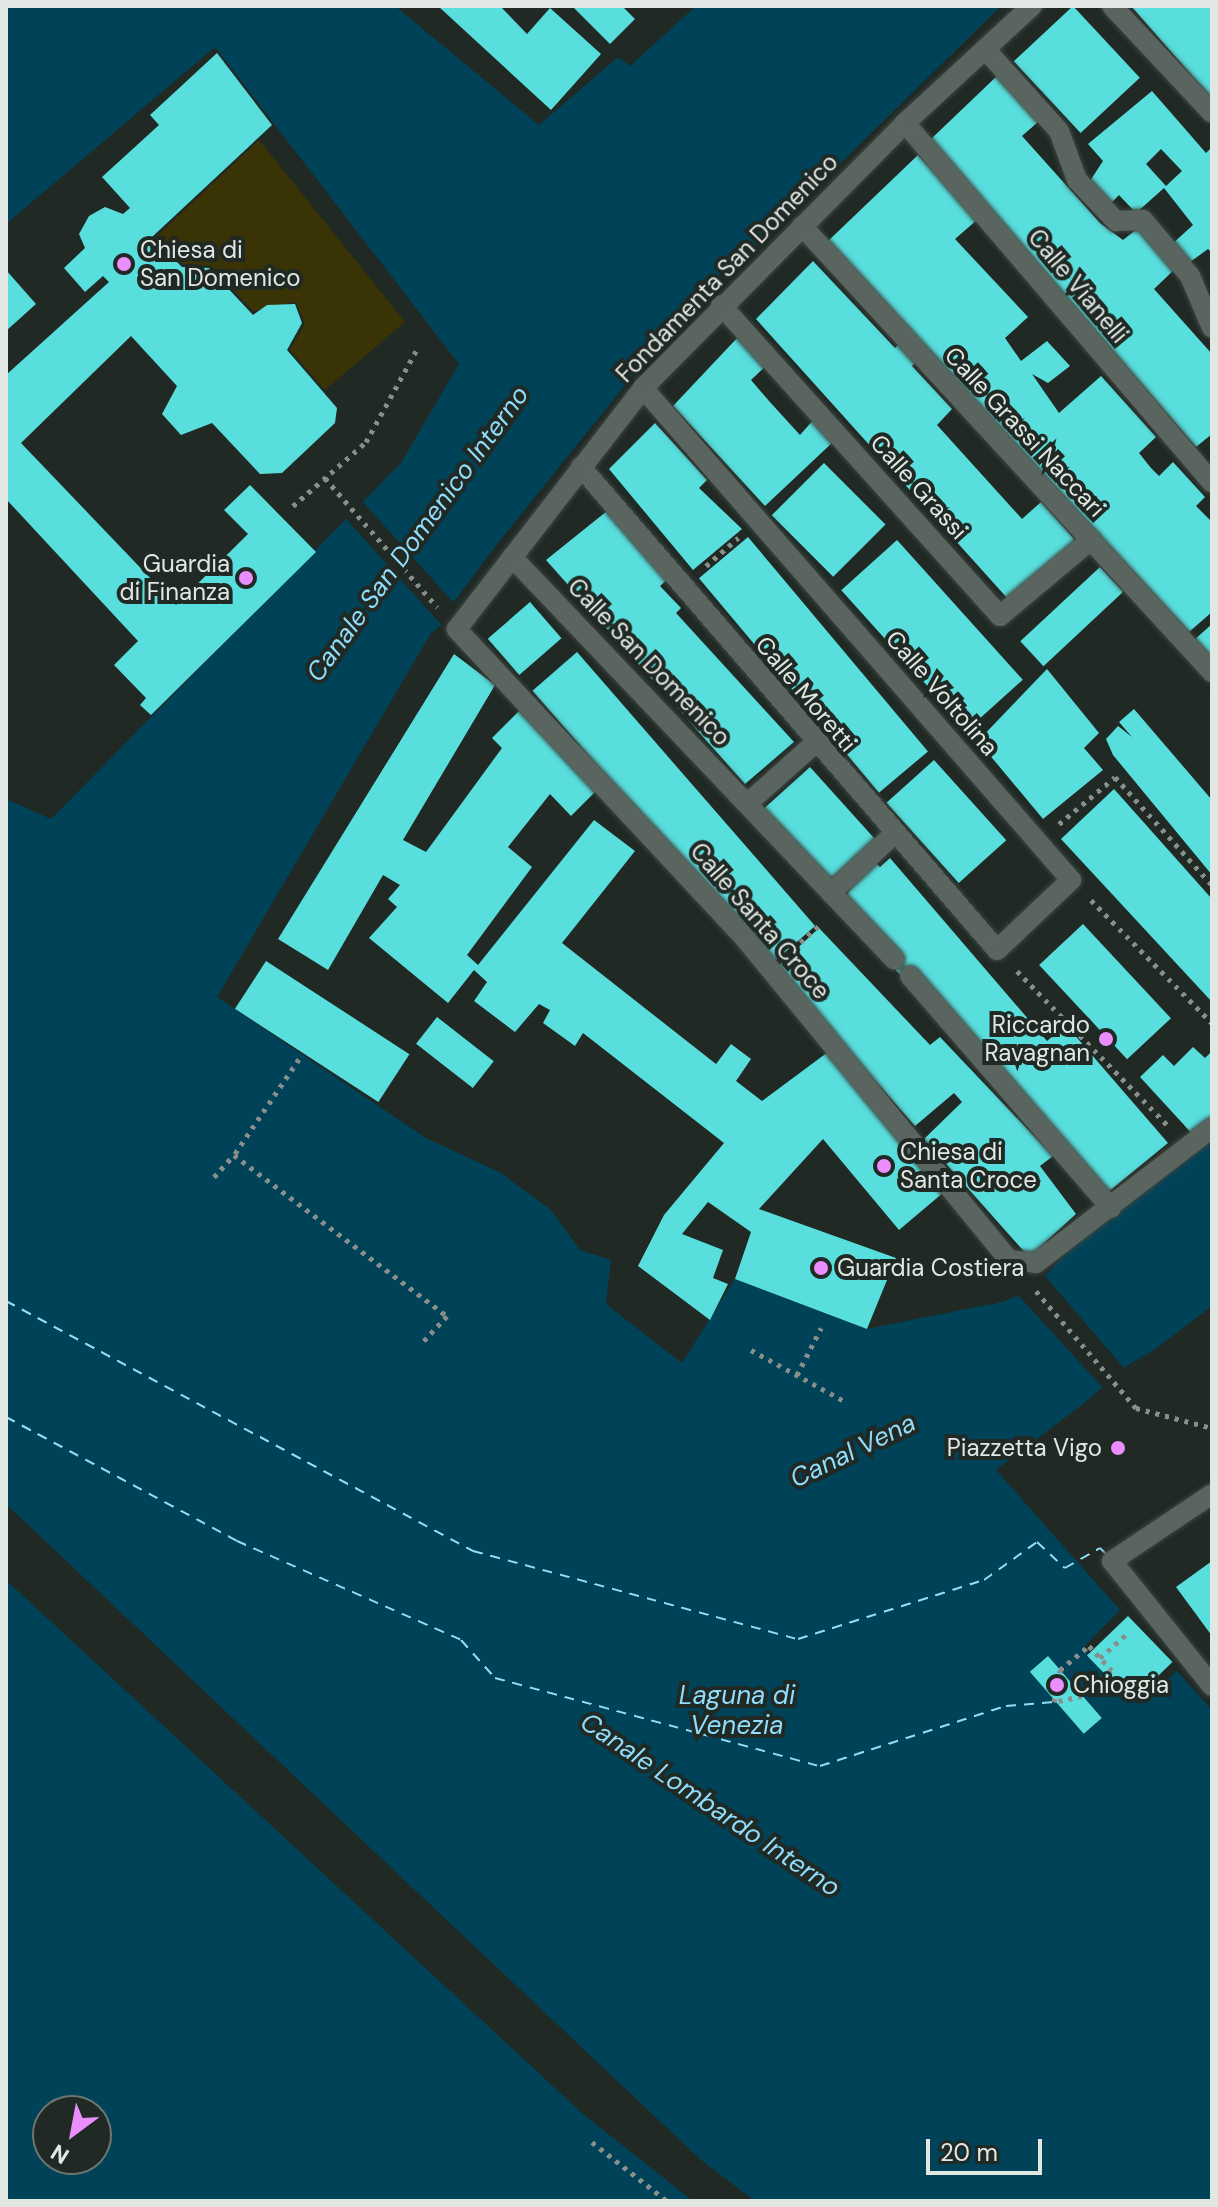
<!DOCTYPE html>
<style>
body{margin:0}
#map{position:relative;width:1218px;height:2207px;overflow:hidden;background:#202924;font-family:"DM Sans",sans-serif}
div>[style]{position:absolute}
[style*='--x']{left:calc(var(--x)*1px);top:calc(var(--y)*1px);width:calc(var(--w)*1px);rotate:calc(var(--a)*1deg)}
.green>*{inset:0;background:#3a3306}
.water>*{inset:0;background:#004358}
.pier>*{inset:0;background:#202924;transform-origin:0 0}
.ferry>*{height:2px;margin-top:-1px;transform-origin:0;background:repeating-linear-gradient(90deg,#8fdcfb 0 10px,transparent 0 18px)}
.building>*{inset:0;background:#58dedd;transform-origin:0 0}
.path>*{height:5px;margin-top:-2.5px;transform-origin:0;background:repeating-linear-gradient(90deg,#888f8b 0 4px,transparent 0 10px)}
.roads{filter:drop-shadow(0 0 2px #3d4541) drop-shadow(0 0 2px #3d4541)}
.service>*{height:20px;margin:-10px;padding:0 10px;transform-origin:10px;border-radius:10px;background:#5b6560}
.pedestrian>*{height:20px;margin:-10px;padding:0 10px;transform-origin:10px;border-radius:10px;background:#5b6560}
.minor>*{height:20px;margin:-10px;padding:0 10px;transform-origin:10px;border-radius:10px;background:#5b6560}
.dots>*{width:22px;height:22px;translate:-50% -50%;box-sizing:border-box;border:4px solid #202924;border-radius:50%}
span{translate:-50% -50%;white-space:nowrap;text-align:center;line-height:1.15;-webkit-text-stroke:8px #202924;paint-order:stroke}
.poi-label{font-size:24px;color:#e1e7e3}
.left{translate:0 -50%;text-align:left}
.right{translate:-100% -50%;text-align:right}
.street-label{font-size:24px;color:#e1e7e3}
.water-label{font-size:26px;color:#8fdcfb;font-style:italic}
.frame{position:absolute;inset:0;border:8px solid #e1e7e3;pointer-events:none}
.north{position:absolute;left:32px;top:2095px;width:80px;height:80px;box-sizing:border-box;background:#202924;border:2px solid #6d7570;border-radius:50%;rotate:212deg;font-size:22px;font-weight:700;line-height:32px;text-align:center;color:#e1e7e3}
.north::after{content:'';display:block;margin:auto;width:28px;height:36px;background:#ea8dfd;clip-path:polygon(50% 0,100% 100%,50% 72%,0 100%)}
.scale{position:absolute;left:926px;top:2139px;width:116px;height:36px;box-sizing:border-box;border:4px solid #e1e7e3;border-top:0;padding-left:10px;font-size:24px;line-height:28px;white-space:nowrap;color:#e1e7e3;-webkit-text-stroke:6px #202924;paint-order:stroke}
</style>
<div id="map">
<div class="green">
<i style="clip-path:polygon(259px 140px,405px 322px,325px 390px,290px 350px,305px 324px,296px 302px,253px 311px,211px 266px,182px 264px,156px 237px)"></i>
</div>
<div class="water">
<i style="clip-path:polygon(6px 6px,395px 6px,539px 125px,618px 57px,630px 66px,696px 6px,1001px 6px,668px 332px,498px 543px,453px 603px,460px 611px,431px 633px,217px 997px,426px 1138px,501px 1173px,551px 1210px,580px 1250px,611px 1260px,606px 1304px,682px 1363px,735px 1279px,867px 1329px,1006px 1301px,1212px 1138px,1212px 1306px,996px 1470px,1120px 1610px,1083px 1648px,1139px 1705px,1177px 1671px,1212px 1710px,1212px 2201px,755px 2201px,701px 2160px,6px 1504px,6px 799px,51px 819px,401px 463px,459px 364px,215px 47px,6px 224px)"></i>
<i style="clip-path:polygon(evenodd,6px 1580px,583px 2114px,693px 2201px,6px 2201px,6px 1580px,96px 2111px,96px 2159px,48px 2159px,48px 2111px,96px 2111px)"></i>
</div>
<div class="pier">
<i style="left:363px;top:502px;width:146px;height:24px;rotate:48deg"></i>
<i style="clip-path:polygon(1063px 1256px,1045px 1276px,1124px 1368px,1153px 1349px,1076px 1412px,1102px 1387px,1019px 1296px,988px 1306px)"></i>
</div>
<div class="ferry">
<i style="--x:6;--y:1301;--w:530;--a:28.16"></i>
<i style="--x:473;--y:1551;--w:337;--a:15.2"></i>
<i style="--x:798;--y:1639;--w:195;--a:-17.6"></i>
<i style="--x:984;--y:1580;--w:65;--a:-35.6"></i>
<i style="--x:1037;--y:1542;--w:38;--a:43"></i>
<i style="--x:1065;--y:1568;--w:40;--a:-29.7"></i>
<i style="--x:1100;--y:1548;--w:8;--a:45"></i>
<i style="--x:6;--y:1417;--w:262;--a:28.2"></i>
<i style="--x:237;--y:1541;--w:245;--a:23.8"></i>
<i style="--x:461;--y:1640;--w:51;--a:48.2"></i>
<i style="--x:495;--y:1678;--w:337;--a:15.2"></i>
<i style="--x:820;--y:1766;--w:195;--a:-17.9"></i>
<i style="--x:1006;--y:1706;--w:48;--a:-4.8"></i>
</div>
<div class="building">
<i style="clip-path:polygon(438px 6px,500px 6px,527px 34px,550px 8px,601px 54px,551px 110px)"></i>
<i style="clip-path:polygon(572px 6px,622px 6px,635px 19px,610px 44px)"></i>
<i style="left:1073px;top:6px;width:98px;height:81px;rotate:47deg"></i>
<i style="clip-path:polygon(1131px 6px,1212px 6px,1212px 98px,1194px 78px)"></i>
<i style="clip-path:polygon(217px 53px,272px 125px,152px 237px,182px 267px,209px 268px,253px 315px,267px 305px,295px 304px,302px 323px,287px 350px,337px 408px,335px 423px,282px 473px,260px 474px,212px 423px,181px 435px,162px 414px,177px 386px,131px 336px,21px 443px,176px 605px,248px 534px,224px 510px,250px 485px,316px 552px,151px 715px,140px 705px,146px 698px,114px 665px,138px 641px,6px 499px,6px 375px,109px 282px,103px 276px,85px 292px,64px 268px,85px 248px,79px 234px,89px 216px,105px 207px,123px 214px,130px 208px,102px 177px,159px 125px,150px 115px)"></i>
<i style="clip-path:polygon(998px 75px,1039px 121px,1022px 136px,1100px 223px,1123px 240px,1138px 228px,1176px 268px,1154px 289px,1212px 354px,1212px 434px,1196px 447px,930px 140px)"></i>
<i style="clip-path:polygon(evenodd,1152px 91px,1206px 153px,1212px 147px,1212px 253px,1208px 249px,1186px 265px,1171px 245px,1193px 225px,1164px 188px,1136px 213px,1119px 195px,1108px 206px,1088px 184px,1103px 161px,1088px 144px,1152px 91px,1161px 149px,1182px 171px,1166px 186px,1146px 164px,1161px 149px)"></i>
<i style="clip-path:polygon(918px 155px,978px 219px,955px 239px,1028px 317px,1005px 338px,1021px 361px,1047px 341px,1070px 366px,1048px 383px,1032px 374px,1059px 413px,1101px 376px,1156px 437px,1139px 453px,1151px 468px,1159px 476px,1173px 462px,1205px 497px,1196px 506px,1212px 522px,1212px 612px,1189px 632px,929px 350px,912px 366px,952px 409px,937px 425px,1022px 519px,1041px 502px,1076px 541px,1008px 599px,756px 319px,813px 261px,895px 348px,911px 331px,827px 242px)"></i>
<i style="clip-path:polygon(6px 270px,36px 304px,6px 331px)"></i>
<i style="clip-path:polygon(739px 336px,766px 366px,751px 380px,769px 401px,800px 435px,815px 418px,834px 441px,765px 506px,673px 406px)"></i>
<i style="clip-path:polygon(655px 423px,707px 480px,699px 488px,742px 529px,693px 570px,609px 469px)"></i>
<i style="left:824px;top:463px;width:87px;height:74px;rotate:45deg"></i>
<i style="clip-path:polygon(612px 507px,670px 577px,660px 586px,681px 608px,676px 613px,794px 742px,745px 784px,546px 560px)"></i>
<i style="left:748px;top:537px;width:280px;height:64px;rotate:50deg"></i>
<i style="left:897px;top:540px;width:188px;height:75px;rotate:48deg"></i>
<i style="left:1100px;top:567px;width:34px;height:109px;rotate:47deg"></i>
<i style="left:530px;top:602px;width:48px;height:56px;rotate:49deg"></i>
<i style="clip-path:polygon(1212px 624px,1212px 660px,1193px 641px)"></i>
<i style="left:577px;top:652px;width:363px;height:59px;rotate:49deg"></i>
<i style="clip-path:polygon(454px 654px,495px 685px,403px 840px,426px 852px,502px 748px,492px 738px,519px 711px,598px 789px,571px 816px,550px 794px,508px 847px,532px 867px,467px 955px,478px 965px,594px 820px,635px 851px,562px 943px,716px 1064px,731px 1044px,751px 1059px,736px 1081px,762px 1101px,828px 1052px,944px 1192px,899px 1230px,823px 1139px,759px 1209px,896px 1258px,867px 1329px,735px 1279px,751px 1232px,708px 1202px,682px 1234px,723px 1250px,713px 1278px,728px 1284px,710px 1320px,638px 1266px,664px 1215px,724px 1143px,583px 1033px,575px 1046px,543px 1023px,550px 1010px,539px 1004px,515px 1032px,474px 1001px,487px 982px,474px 970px,448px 1003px,369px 938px,397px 907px,388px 899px,400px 885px,383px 875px,328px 970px,278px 939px)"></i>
<i style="clip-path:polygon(1047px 669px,1099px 733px,1084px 748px,1103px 770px,1043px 819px,978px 741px)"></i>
<i style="clip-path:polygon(1134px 709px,1212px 800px,1212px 875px,1113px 755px,1106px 739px,1118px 726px,1132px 737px,1119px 722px)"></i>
<i style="left:934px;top:760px;width:108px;height:64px;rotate:48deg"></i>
<i style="left:810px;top:767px;width:101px;height:62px;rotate:48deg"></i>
<i style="clip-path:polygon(1114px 789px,1212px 899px,1212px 1002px,1061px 839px)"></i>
<i style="clip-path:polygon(890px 858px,1047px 1041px,1066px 1025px,1168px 1143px,1107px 1193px,889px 963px,845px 896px,873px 860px,880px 867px)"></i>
<i style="left:1083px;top:924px;width:129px;height:60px;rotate:47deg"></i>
<i style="clip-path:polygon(819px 928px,930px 1045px,940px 1037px,1053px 1156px,1040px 1166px,1076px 1214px,1029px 1257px,924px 1139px,962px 1102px,954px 1093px,915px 1126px,776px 968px)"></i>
<i style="left:266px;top:961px;width:171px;height:57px;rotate:33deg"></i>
<i style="left:437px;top:1017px;width:72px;height:34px;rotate:38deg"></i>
<i style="clip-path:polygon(1193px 1047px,1205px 1058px,1212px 1051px,1212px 1122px,1196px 1138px,1140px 1077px,1163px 1055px,1174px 1066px)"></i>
<i style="clip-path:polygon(1212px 1561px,1212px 1636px,1176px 1587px)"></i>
<i style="left:1128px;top:1616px;width:64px;height:57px;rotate:46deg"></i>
<i style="left:1048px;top:1656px;width:82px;height:24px;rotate:49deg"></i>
</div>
<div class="path">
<i style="--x:325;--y:478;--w:171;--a:49"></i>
<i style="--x:293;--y:506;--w:97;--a:-41.2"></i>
<i style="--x:366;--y:442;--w:104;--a:-61.2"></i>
<i style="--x:706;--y:566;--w:43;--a:-41.2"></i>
<i style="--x:1059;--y:824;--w:73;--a:-40"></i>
<i style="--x:1115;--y:777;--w:145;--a:48.1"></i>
<i style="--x:1091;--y:900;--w:173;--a:45.5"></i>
<i style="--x:793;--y:949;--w:38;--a:-42"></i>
<i style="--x:1017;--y:971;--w:218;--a:45.7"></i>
<i style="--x:299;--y:1059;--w:116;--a:124.1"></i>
<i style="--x:234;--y:1155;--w:267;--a:37.1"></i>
<i style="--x:447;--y:1316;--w:34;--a:133"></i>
<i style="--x:214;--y:1177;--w:30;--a:-48"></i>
<i style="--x:1036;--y:1291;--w:154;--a:49.5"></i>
<i style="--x:1136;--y:1408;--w:79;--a:14.7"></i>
<i style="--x:751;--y:1350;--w:106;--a:28.7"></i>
<i style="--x:797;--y:1375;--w:53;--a:-62.9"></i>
<i style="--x:1089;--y:1646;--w:33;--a:47"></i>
<i style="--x:1111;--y:1670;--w:39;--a:138"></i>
<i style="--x:1082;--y:1696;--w:29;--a:168"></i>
<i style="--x:1054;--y:1702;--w:33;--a:-79"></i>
<i style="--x:1060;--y:1670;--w:38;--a:-40"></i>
<i style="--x:1100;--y:1658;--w:40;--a:-42"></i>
<i style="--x:592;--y:2142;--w:95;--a:38.2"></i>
</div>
<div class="roads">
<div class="service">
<i style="--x:1112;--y:1561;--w:64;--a:51.3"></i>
</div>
<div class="pedestrian">
<i style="--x:1009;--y:1260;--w:27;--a:6"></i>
<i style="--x:1036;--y:1263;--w:222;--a:-37.5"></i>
</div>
<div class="minor">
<i style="--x:1112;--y:6;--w:146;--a:46.9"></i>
<i style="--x:985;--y:49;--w:110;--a:47.9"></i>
<i style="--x:1059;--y:131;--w:52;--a:69.8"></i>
<i style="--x:1077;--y:180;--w:57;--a:46.4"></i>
<i style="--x:1116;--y:221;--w:27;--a:-2"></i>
<i style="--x:1143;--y:220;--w:73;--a:50"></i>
<i style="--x:1190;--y:276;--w:56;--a:67.1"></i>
<i style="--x:905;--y:123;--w:472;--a:49.5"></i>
<i style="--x:802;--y:226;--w:606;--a:47.41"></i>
<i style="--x:721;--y:305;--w:418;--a:48.1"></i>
<i style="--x:1000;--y:616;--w:119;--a:-39.9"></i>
<i style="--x:581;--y:467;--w:637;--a:49.26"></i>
<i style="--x:997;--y:950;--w:102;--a:-43.4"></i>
<i style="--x:1071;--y:880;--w:652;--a:-131.02"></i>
<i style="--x:512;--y:557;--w:555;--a:46.46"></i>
<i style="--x:748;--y:803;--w:89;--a:-41.8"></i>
<i style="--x:831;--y:893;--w:85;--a:-43.1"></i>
<i style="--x:910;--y:976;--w:307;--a:49.1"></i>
<i style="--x:1009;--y:1260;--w:422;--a:-129.4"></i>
<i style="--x:741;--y:934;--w:417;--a:-133"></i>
<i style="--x:457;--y:629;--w:304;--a:-52.3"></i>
<i style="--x:643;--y:388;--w:373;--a:-45.3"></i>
<i style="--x:905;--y:123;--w:173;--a:-42.7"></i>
<i style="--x:1112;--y:1561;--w:120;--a:-33.8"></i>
<i style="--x:1152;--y:1611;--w:96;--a:51.3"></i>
</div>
</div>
<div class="dots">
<i style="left:124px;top:264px;background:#ea8dfd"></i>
<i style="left:246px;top:578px;background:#ea8dfd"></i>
<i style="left:1106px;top:1039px;background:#ea8dfd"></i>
<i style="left:884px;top:1166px;background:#ea8dfd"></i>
<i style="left:821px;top:1268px;background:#ea8dfd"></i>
<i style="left:1118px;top:1448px;background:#ea8dfd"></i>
<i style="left:1057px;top:1685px;background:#ea8dfd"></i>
</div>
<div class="poi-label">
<span class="left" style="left:140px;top:264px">Chiesa di<br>San Domenico</span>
<span class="right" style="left:230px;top:578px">Guardia<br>di Finanza</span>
<span class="right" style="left:1090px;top:1039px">Riccardo<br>Ravagnan</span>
<span class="left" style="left:900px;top:1166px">Chiesa di<br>Santa Croce</span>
<span class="left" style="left:837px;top:1268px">Guardia Costiera</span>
<span class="right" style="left:1102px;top:1448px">Piazzetta Vigo</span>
<span class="left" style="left:1073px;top:1685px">Chioggia</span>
</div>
<div class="street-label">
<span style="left:727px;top:268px;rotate:-46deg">Fondamenta San Domenico</span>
<span style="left:1078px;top:286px;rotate:50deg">Calle Vianelli</span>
<span style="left:1025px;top:432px;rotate:47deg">Calle Grassi Naccari</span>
<span style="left:919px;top:487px;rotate:48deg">Calle Grassi</span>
<span style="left:649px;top:662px;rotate:46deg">Calle San Domenico</span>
<span style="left:942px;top:693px;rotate:49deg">Calle Voltolina</span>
<span style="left:806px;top:694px;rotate:50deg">Calle Moretti</span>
<span style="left:760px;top:921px;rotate:49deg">Calle Santa Croce</span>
</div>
<div class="water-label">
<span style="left:418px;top:534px;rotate:-54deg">Canale San Domenico Interno</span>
<span style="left:853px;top:1451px;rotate:-26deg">Canal Vena</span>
<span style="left:737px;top:1711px">Laguna di<br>Venezia</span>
<span style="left:710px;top:1805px;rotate:34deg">Canale Lombardo Interno</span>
</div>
<div class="frame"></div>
<div class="north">N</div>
<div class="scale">20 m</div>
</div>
